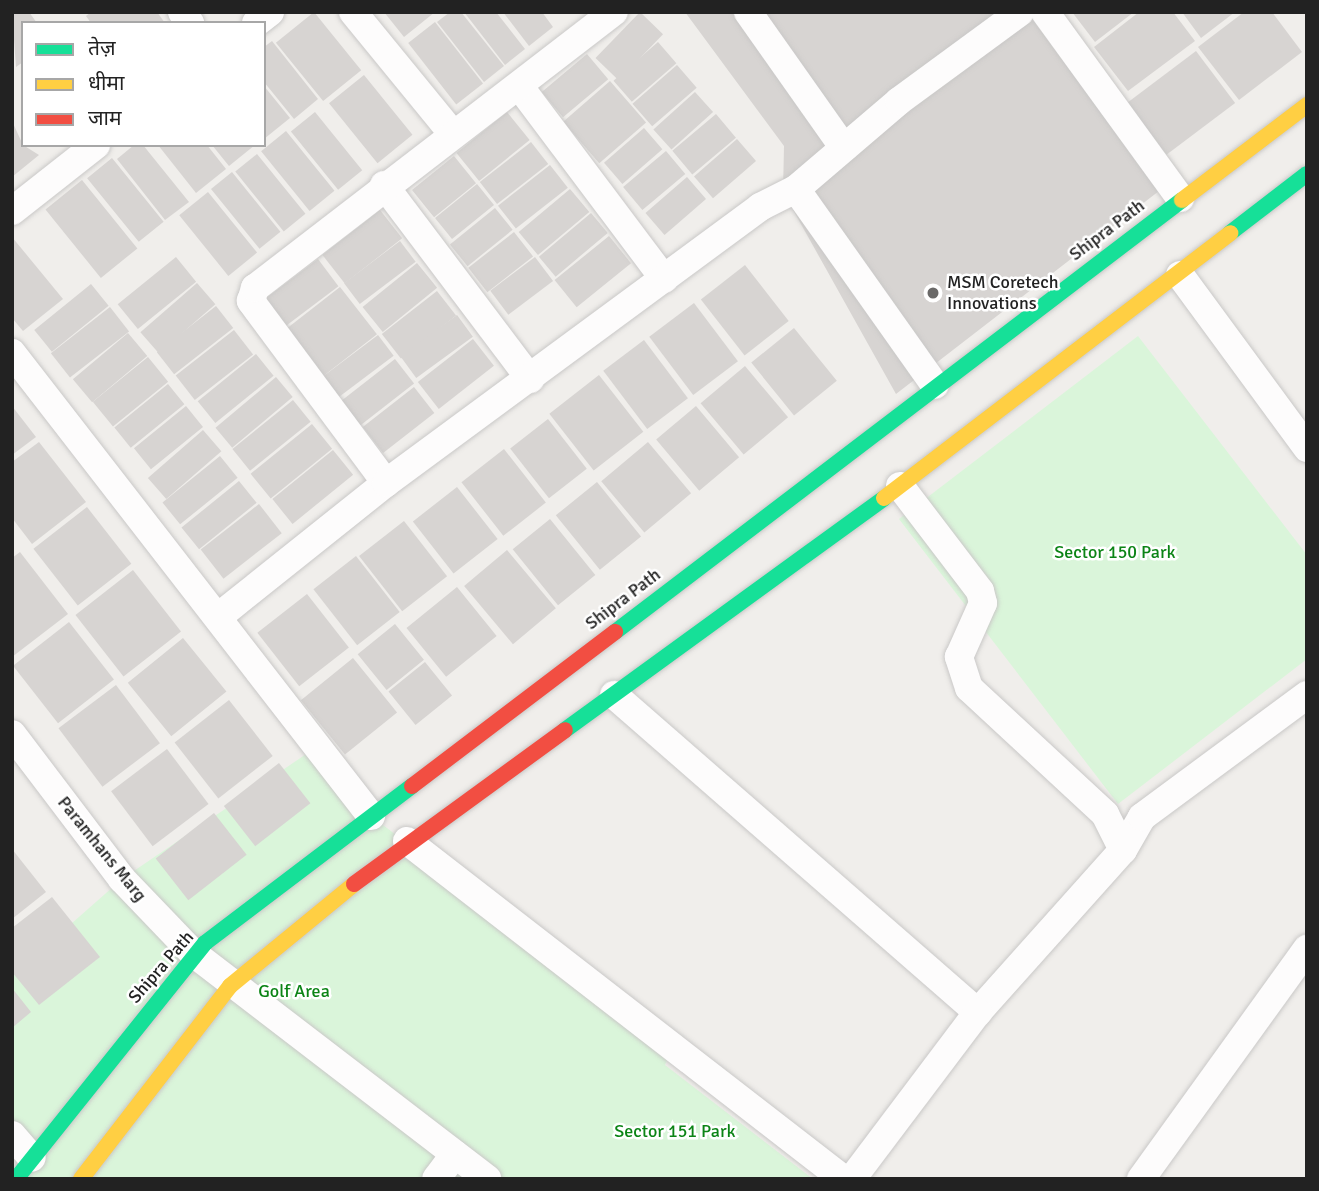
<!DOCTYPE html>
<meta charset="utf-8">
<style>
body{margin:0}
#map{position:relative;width:1319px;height:1191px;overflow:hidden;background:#f0eeeb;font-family:Signika,"Noto Sans Devanagari",sans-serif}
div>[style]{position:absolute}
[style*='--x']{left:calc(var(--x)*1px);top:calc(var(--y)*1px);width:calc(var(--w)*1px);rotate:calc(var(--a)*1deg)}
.park>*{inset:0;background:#daf5da}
.building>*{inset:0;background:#d7d4d2;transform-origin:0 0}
.roads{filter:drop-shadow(0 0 2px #c9c8c7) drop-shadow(0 0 2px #c9c8c7)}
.street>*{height:28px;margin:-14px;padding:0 14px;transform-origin:14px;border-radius:14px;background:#fdfcfc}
.fast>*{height:16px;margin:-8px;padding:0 8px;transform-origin:8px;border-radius:8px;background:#16e098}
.slow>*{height:16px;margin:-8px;padding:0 8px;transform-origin:8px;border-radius:8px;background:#ffcf43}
.jam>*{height:16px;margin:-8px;padding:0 8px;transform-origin:8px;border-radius:8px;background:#f24e42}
.dots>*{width:19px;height:19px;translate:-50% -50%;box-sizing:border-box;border:4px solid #fff;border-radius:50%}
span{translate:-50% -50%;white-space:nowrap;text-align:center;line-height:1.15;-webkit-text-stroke:5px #fff;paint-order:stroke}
.street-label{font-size:18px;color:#222}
.poi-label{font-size:18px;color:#222}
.left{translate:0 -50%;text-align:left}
.park-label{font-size:18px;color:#0c8416}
.frame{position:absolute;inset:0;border:14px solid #222;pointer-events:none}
.legend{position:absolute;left:21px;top:21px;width:245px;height:126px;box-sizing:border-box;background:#fff;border:2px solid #a7a7a7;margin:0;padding:9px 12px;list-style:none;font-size:21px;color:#222}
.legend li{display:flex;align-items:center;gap:14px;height:35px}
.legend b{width:35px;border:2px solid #a7a7a7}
</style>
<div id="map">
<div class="park">
<i style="clip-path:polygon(1138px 336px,1307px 555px,1307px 659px,1118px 804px,899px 519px)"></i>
<i style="clip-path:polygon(318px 746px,371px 816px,674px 1045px,665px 1065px,813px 1179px,31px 1179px,12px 1153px,12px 976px,122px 879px)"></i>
</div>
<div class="building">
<i style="clip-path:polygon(12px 12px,29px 12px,37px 23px,23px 23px,23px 62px,16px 67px)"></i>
<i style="clip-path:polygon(91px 12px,157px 12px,165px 23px,91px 23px,86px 16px)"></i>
<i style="left:314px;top:12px;width:75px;height:49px;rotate:51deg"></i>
<i style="clip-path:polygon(384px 12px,435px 12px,404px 37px)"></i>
<i style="clip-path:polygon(450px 12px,461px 12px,504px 66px,484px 82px,437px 22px)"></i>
<i style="clip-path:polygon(464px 12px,496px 12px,525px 49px,505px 65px)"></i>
<i style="clip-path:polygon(503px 12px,542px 12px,553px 27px,529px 46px)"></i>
<i style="left:640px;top:12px;width:32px;height:64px;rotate:44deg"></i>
<i style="clip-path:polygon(685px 12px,1027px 12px,1159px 191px,896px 394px,783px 192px,784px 146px)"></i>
<i style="clip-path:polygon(1072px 12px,1134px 12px,1095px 42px)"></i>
<i style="clip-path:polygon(1139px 12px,1173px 12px,1195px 41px,1128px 91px,1094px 47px)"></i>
<i style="clip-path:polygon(1182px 12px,1235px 12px,1201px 38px)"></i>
<i style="clip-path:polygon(1244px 12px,1272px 12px,1302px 52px,1239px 100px,1198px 47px)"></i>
<i style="left:435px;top:22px;width:78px;height:34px;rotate:52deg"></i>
<i style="clip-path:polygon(272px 41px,318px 99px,294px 119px,264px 82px,264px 47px)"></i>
<i style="left:658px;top:42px;width:28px;height:59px;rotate:49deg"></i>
<i style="left:1196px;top:51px;width:65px;height:86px;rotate:53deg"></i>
<i style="left:587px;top:54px;width:33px;height:59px;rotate:50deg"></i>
<i style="left:677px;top:65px;width:30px;height:59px;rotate:49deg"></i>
<i style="left:364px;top:75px;width:77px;height:45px;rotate:51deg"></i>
<i style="left:610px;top:81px;width:55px;height:62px;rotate:49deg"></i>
<i style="clip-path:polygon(264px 86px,290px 118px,264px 139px)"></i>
<i style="left:695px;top:92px;width:27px;height:56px;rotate:48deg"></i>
<i style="left:315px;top:112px;width:75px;height:31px;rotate:51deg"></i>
<i style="left:507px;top:112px;width:36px;height:65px;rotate:51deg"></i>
<i style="left:716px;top:114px;width:31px;height:57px;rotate:50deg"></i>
<i style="clip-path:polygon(12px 121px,23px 145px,39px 155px,12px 177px)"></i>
<i style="left:644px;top:128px;width:28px;height:53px;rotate:49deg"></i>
<i style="left:286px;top:131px;width:77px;height:32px;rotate:51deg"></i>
<i style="left:737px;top:139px;width:29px;height:57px;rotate:49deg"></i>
<i style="left:531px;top:142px;width:28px;height:65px;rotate:52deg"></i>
<i style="clip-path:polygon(134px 145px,143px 145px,189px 202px,165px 220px,117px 159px)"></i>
<i style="clip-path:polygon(158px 145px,207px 145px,226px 169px,196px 193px)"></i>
<i style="clip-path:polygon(212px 145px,255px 145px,229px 166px)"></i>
<i style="left:666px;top:151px;width:30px;height:56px;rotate:50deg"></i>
<i style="left:257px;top:154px;width:77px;height:28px;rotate:51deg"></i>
<i style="left:454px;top:156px;width:35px;height:54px;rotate:51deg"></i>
<i style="left:112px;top:158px;width:82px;height:32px;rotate:51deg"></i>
<i style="left:550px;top:165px;width:29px;height:66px;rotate:52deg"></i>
<i style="left:232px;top:172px;width:77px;height:27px;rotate:51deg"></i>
<i style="left:687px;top:177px;width:29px;height:55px;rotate:49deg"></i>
<i style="left:82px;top:180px;width:88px;height:47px;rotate:51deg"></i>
<i style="left:477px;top:184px;width:27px;height:54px;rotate:51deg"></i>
<i style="left:570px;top:189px;width:30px;height:67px;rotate:50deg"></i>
<i style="left:208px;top:192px;width:78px;height:37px;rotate:51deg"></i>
<i style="left:495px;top:208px;width:28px;height:58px;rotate:51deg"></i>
<i style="left:380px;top:210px;width:36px;height:73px;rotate:52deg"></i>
<i style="left:591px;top:213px;width:26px;height:68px;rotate:50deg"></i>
<i style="left:514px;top:232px;width:31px;height:58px;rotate:52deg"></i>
<i style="left:609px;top:236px;width:35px;height:70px;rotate:51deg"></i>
<i style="clip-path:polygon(12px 237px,63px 299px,23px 331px,12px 318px)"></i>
<i style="left:400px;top:241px;width:26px;height:70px;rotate:53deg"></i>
<i style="left:176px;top:257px;width:32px;height:75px;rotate:51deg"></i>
<i style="left:535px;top:257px;width:30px;height:56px;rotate:53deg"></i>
<i style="left:318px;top:259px;width:34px;height:71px;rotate:53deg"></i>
<i style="left:417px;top:263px;width:32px;height:70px;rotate:51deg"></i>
<i style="left:745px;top:265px;width:71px;height:56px;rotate:52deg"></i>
<i style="left:197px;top:283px;width:28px;height:75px;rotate:49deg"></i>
<i style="left:91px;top:284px;width:28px;height:73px;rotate:51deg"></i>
<i style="left:340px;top:287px;width:60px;height:72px;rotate:52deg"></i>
<i style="left:437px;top:291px;width:31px;height:70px;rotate:52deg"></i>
<i style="left:694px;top:303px;width:73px;height:56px;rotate:53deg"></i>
<i style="left:216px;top:306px;width:28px;height:75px;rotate:52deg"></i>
<i style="left:110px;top:307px;width:31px;height:75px;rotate:52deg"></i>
<i style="left:457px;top:315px;width:27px;height:70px;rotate:54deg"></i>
<i style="left:794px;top:328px;width:68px;height:55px;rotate:51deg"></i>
<i style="left:234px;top:330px;width:31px;height:74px;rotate:52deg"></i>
<i style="left:128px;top:333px;width:30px;height:72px;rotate:50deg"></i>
<i style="left:378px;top:335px;width:26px;height:69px;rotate:53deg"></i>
<i style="left:473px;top:339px;width:34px;height:70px;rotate:52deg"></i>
<i style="left:644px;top:340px;width:73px;height:51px;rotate:53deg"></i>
<i style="left:256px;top:354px;width:28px;height:75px;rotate:51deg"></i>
<i style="left:148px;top:357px;width:32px;height:71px;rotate:51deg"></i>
<i style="left:395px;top:359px;width:31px;height:68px;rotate:52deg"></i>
<i style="left:745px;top:366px;width:67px;height:58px;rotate:50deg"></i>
<i style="left:599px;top:375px;width:72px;height:63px;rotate:52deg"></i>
<i style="left:276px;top:377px;width:26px;height:79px;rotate:50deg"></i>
<i style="left:168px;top:384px;width:26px;height:69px;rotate:51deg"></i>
<i style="left:414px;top:387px;width:33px;height:65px;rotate:52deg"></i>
<i style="left:293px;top:400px;width:28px;height:78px;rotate:51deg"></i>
<i style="clip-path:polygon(12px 406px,36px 437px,12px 455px)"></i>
<i style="left:186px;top:406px;width:27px;height:67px;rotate:51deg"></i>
<i style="left:696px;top:406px;width:67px;height:52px;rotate:50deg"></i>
<i style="left:548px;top:419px;width:63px;height:48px;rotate:52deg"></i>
<i style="left:312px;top:424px;width:32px;height:79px;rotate:51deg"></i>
<i style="left:203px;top:430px;width:28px;height:73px;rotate:49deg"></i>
<i style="clip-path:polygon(39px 442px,86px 502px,32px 544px,12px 518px,12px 462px)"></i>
<i style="left:648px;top:442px;width:67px;height:61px;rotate:50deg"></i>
<i style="left:504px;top:449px;width:68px;height:54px;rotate:52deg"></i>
<i style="left:333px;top:450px;width:32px;height:78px;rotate:51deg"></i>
<i style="left:220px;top:456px;width:28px;height:74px;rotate:51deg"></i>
<i style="left:239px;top:481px;width:28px;height:74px;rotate:51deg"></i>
<i style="left:597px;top:482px;width:70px;height:53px;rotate:51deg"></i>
<i style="left:457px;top:487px;width:66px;height:56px;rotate:52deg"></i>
<i style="left:259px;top:504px;width:37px;height:74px;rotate:52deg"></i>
<i style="left:87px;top:507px;width:72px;height:68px;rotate:52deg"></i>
<i style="left:550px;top:519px;width:72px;height:48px;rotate:51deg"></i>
<i style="left:404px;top:521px;width:70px;height:57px;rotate:52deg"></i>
<i style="left:507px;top:550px;width:76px;height:56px;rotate:50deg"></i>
<i style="clip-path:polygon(20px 552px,68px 614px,12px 657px,12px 558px)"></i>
<i style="left:356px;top:556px;width:71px;height:54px;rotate:52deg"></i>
<i style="left:133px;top:570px;width:78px;height:73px;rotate:52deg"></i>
<i style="left:457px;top:587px;width:63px;height:65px;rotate:51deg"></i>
<i style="left:307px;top:594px;width:68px;height:63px;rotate:52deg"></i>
<i style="left:69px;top:622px;width:73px;height:71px;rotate:52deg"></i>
<i style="left:395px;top:624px;width:46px;height:48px;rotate:51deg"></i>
<i style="left:183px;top:638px;width:69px;height:71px;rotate:51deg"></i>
<i style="left:353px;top:658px;width:70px;height:67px;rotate:51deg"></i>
<i style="left:425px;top:662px;width:43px;height:47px;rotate:51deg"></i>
<i style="left:116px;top:685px;width:73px;height:72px;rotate:53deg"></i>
<i style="left:229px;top:700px;width:71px;height:69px;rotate:52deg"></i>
<i style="left:167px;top:749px;width:69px;height:70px;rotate:53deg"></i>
<i style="left:279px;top:763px;width:51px;height:70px;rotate:52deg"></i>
<i style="left:214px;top:813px;width:53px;height:74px;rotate:52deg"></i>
<i style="clip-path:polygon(12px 849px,46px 892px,12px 919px)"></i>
<i style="clip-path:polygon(52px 897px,100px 957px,39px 1005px,12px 972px,12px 928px)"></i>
<i style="clip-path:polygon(12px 988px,31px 1012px,12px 1028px)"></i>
</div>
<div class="roads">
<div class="street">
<i style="--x:182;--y:12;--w:14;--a:54"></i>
<i style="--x:353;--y:12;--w:158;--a:50.7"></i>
<i style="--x:748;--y:12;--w:166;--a:54.8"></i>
<i style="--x:1045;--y:12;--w:230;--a:54"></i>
<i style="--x:256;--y:23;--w:18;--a:-38"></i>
<i style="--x:520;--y:87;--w:240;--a:53.1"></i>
<i style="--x:384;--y:185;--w:243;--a:53"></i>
<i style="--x:796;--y:189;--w:240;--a:54.7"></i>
<i style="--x:12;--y:211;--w:107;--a:-38.2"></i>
<i style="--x:1180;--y:275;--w:215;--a:53.7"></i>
<i style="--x:12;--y:353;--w:586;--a:52.21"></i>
<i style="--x:386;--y:483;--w:227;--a:-126.6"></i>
<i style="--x:251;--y:301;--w:14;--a:-73"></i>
<i style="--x:255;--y:288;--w:453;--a:-37.6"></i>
<i style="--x:218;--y:617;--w:215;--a:-38.6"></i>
<i style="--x:386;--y:483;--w:465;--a:-36.4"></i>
<i style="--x:760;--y:207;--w:40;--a:-26.6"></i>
<i style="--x:796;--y:189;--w:135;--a:-40.5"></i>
<i style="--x:899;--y:101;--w:150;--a:-36.3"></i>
<i style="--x:614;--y:695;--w:483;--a:41.1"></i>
<i style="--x:978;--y:1012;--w:217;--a:-48.2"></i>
<i style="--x:1123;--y:850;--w:40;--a:-116.6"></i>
<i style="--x:1105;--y:814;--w:185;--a:-137.2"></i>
<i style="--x:969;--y:688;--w:33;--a:-108"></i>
<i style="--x:959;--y:657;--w:59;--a:-66"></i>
<i style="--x:983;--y:603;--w:12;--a:-104"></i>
<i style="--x:980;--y:591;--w:132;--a:-127.3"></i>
<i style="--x:12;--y:734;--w:182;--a:52.8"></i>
<i style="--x:122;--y:879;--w:103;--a:46.2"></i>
<i style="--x:193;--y:953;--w:371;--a:37.5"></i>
<i style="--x:407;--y:841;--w:552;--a:37.78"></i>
<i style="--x:1123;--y:850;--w:38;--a:-60"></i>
<i style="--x:1142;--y:817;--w:205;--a:-36.5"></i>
<i style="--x:12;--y:1135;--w:30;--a:49"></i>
<i style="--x:436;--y:1179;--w:31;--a:-53"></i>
<i style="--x:852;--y:1179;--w:209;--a:-53"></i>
<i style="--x:1141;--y:1179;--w:284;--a:-54.2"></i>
</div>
<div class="fast">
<i style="--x:1230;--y:233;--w:97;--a:-37.5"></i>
<i style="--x:615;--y:632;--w:713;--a:-37.3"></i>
<i style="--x:565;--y:730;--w:394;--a:-36"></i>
<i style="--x:16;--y:1179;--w:302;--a:-51.3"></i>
<i style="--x:205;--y:943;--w:260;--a:-37.2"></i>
</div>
<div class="slow">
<i style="--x:1182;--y:200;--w:157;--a:-37.2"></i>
<i style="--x:884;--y:498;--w:436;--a:-37.4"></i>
<i style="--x:81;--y:1179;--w:244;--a:-52.3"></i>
<i style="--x:230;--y:986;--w:161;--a:-39.4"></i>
</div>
<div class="jam">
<i style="--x:412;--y:786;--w:255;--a:-37.2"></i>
<i style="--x:354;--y:884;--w:261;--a:-36.1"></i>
</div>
</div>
<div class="dots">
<i style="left:933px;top:293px;background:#6a6968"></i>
</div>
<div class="street-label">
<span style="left:1107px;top:230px;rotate:-37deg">Shipra Path</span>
<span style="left:623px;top:599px;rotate:-37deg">Shipra Path</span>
<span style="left:102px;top:849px;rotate:51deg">Paramhans Marg</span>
<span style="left:161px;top:967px;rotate:-49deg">Shipra Path</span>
</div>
<div class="poi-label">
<span class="left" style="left:947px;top:293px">MSM Coretech<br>Innovations</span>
</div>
<div class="park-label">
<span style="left:1115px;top:552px">Sector 150 Park</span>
<span style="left:294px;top:991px">Golf Area</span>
<span style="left:675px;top:1131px">Sector 151 Park</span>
</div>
<div class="frame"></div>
<ul class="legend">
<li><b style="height:9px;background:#16e098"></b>तेज़</li>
<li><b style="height:9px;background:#ffcf43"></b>धीमा</li>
<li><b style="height:9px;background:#f24e42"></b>जाम</li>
</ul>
</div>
